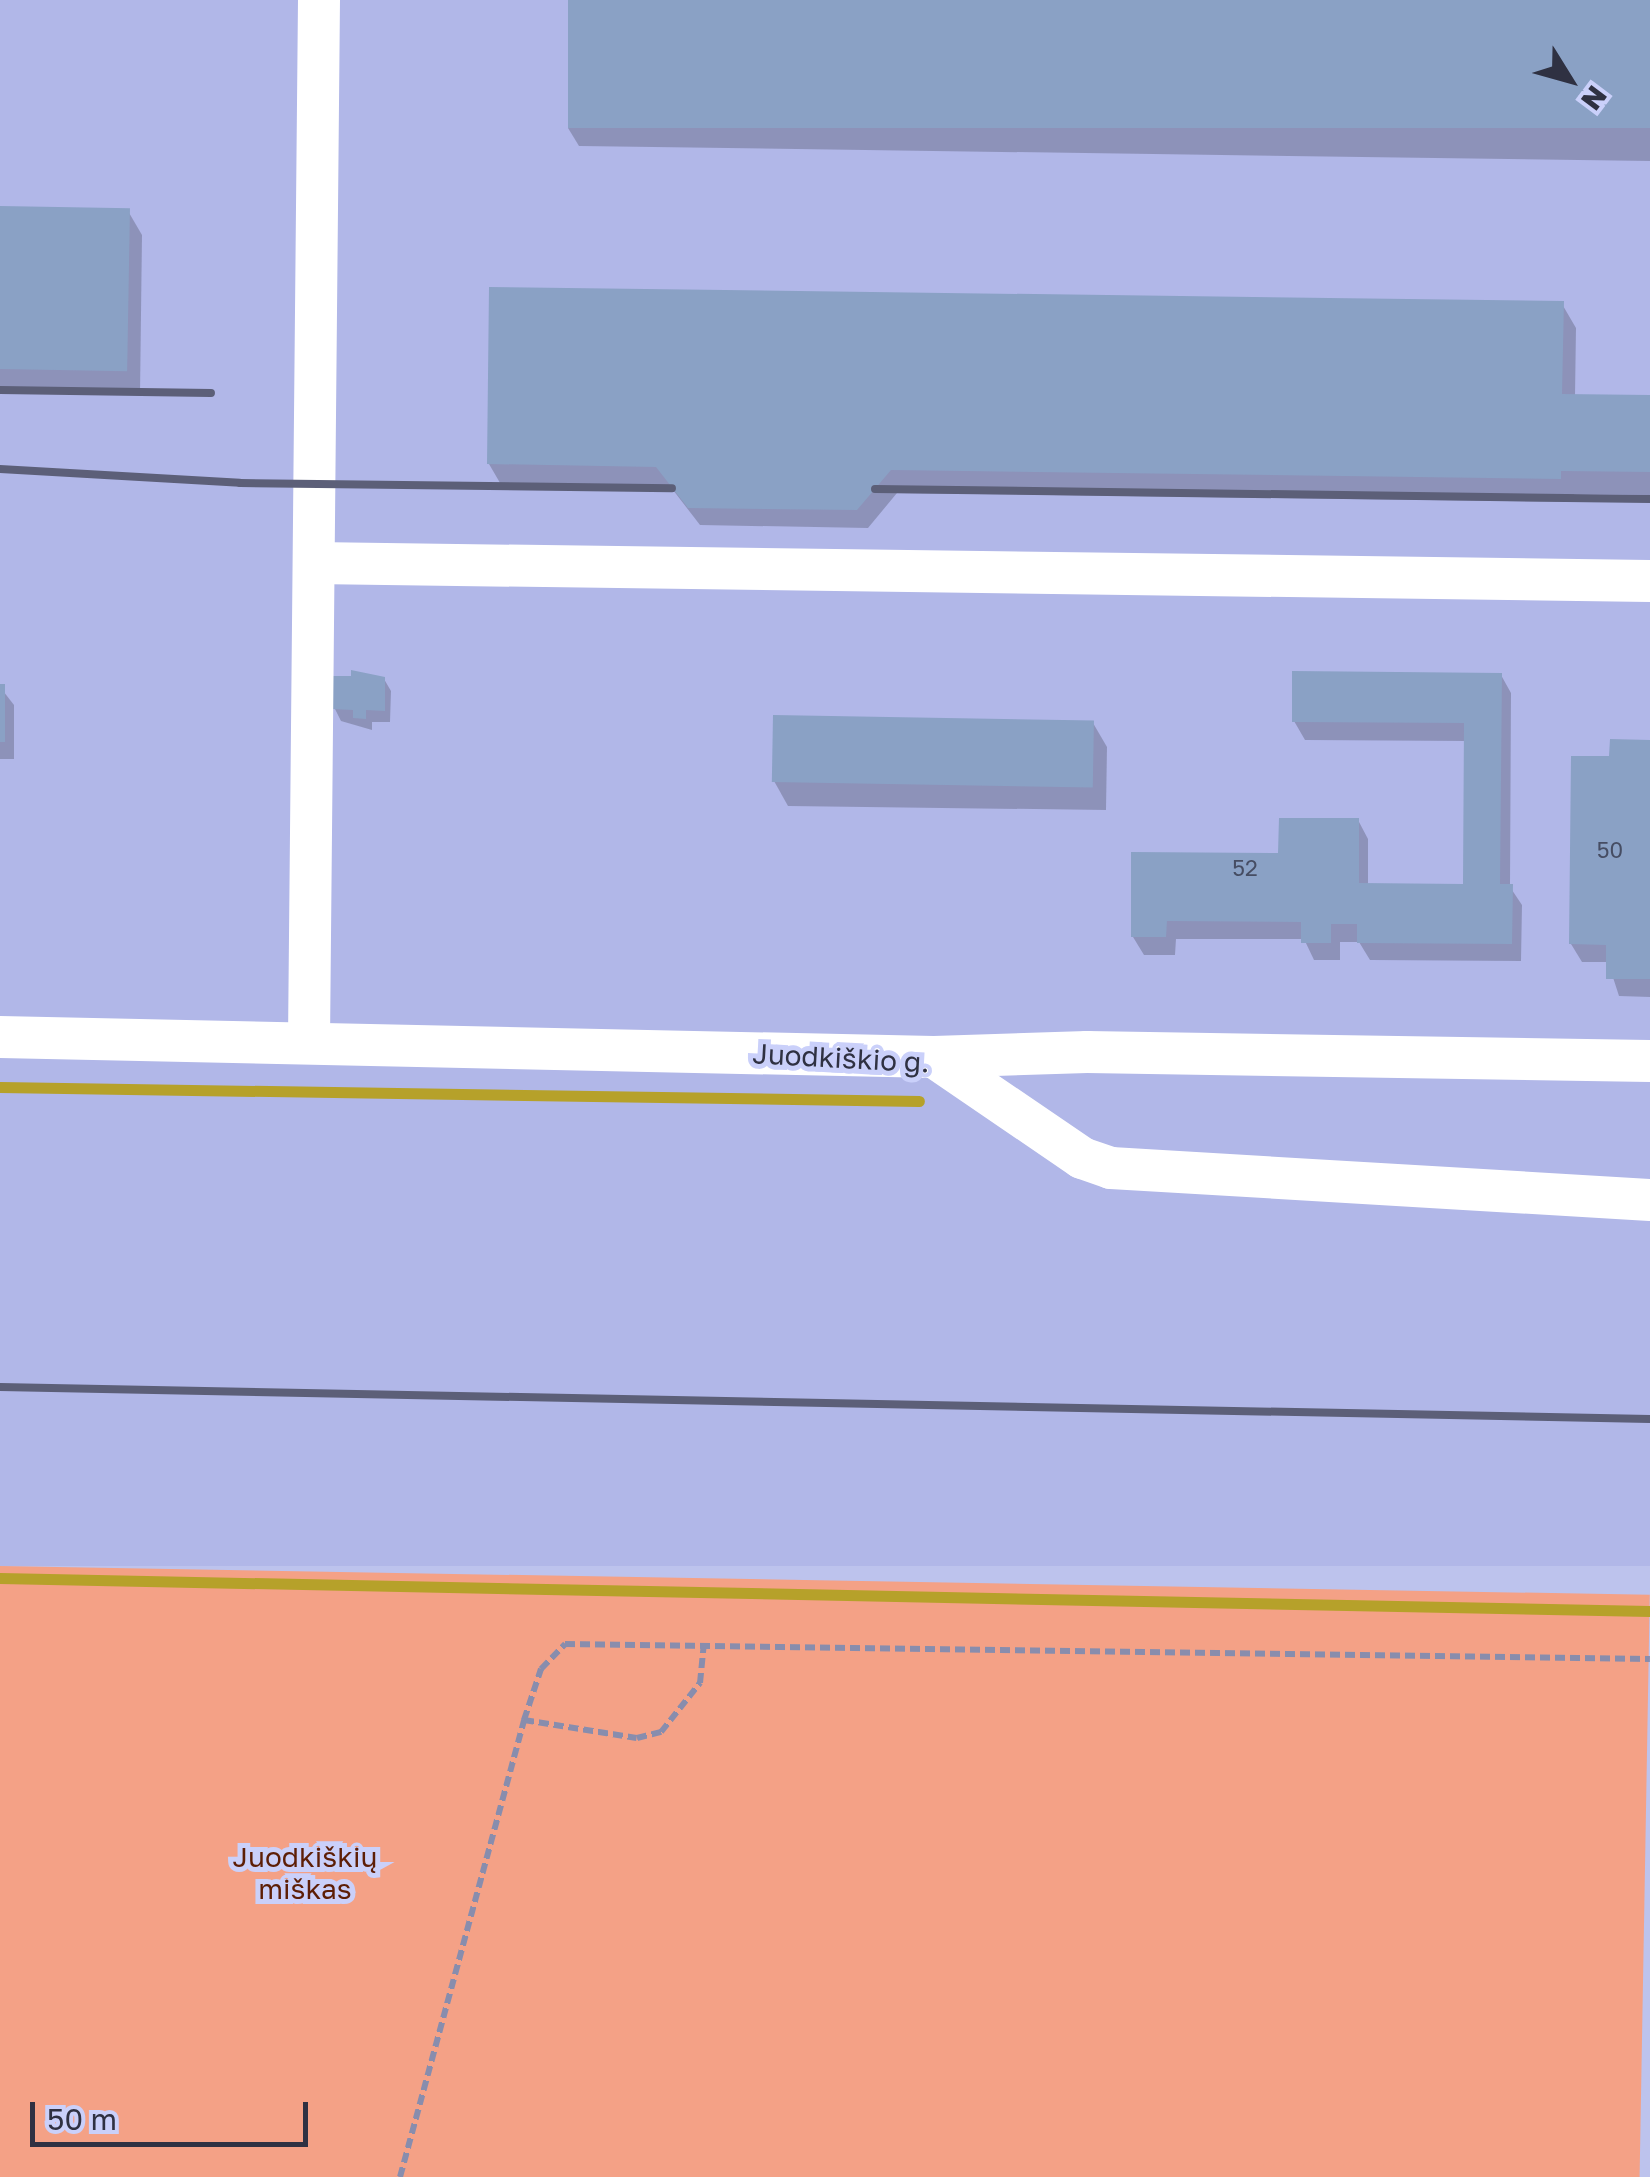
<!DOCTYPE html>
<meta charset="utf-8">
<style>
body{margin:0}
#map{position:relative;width:1650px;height:2177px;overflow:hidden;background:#bdc3ed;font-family:"Golos Text",sans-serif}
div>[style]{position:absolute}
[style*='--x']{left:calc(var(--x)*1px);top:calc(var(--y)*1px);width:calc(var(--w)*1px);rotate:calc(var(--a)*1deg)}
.built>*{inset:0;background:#b1b7e8;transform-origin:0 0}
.green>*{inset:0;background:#f4a186;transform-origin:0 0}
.shadow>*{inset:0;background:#0003}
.stream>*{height:11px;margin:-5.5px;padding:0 5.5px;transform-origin:5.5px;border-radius:5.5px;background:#b6a12a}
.building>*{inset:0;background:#8aa1c5;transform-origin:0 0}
.path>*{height:6px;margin-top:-3px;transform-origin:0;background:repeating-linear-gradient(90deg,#888dad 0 10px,transparent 0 15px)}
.minor>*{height:42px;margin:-21px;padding:0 21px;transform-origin:21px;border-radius:21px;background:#fff}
.rail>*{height:8px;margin:-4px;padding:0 4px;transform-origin:4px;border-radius:4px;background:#5c5f78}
span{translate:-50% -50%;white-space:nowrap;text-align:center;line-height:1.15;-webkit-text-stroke:10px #cad0fa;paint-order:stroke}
.number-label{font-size:22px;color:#464d63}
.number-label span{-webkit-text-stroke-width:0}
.street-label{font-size:28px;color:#2f3142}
.park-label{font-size:28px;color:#5d1e06}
.north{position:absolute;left:1520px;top:30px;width:100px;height:100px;-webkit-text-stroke:8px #cad0fa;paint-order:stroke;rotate:127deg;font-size:28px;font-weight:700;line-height:40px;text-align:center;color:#2f3142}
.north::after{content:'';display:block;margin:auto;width:35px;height:45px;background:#2f3142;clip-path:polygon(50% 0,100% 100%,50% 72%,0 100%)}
.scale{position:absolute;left:30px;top:2102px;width:278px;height:45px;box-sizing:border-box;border:5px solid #2f3142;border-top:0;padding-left:12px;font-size:30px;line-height:35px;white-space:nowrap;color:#2f3142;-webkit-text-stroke:8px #cad0fa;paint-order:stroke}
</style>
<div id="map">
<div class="built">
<i style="left:0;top:0;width:1650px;height:1566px"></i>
</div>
<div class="green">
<i style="left:0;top:1566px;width:1650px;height:611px;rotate:1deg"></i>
</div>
<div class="shadow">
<i style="clip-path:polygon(570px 0,1650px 0,1650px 161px,579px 146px,568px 128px)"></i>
<i style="clip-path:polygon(0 209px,128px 211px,142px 235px,140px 394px,0 392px)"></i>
<i style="clip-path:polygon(1562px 304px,1576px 328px,1575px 396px,1650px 397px,1650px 495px,1574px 494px,1573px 502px,897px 493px,868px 528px,700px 525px,673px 490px,503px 488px,489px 464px)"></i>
<i style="clip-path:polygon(1501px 675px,1511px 693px,1510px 887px,1522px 905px,1521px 961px,1370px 960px,1359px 942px,1340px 942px,1340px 960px,1314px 960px,1304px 939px,1176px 939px,1175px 955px,1144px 955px,1133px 937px,1358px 820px,1368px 839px,1368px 886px,1465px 886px,1466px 741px,1305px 740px,1294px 721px)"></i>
<i style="clip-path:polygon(384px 679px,391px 691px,390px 722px,372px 722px,372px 730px,341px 721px,335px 709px)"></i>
<i style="clip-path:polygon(0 687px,14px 705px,14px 759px,0 759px)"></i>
<i style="clip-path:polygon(1093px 723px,1107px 747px,1106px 810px,788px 806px,774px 781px)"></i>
<i style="clip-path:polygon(1650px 742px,1650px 997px,1619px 996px,1608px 962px,1582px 962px,1571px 944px,1612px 759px)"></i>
</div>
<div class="stream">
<i style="--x:0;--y:1087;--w:919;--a:0.87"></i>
<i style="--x:0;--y:1578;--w:1650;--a:1.15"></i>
</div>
<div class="building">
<i style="left:568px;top:0;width:1082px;height:128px"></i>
<i style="left:0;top:206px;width:130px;height:163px;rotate:1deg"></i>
<i style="clip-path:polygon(489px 287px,1564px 301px,1562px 394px,1650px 395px,1650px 472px,1561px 471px,1561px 479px,891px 470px,857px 510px,688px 508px,656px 467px,487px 464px)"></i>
<i style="clip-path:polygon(351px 670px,385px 677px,385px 711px,366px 710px,366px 719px,353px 718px,353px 710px,332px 709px,333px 676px,351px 676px)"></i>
<i style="clip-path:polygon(1292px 671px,1502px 673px,1500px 884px,1513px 884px,1512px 944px,1357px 943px,1357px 924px,1331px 924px,1331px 943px,1301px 943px,1301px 922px,1167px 921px,1166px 937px,1131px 937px,1131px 852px,1278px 853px,1279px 818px,1359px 818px,1359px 883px,1463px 884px,1464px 723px,1292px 722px)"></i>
<i style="left:0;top:684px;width:5px;height:58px"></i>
<i style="left:773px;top:715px;width:321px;height:67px;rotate:1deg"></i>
<i style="clip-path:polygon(1610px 739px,1650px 740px,1650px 979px,1606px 979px,1606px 945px,1569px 944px,1571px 756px,1609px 756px)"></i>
</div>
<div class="path">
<i style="--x:524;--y:1720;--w:114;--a:9.1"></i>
<i style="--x:637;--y:1738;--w:25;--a:-14"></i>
<i style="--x:661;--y:1732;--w:63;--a:-51.5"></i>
<i style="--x:700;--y:1683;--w:41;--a:-84.4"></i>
<i style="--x:400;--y:2177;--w:474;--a:-74.8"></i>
<i style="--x:524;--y:1720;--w:54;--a:-71.6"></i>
<i style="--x:541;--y:1669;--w:35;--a:-46"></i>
<i style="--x:565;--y:1644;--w:1085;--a:0.79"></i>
</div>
<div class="minor">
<i style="--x:314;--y:563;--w:1336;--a:0.77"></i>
<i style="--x:0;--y:1037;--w:934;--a:1.23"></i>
<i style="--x:934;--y:1057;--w:179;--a:34.3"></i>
<i style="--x:1082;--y:1158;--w:31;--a:19"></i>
<i style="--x:1111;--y:1168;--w:540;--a:3.4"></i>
<i style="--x:309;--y:1041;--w:1041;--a:-89.45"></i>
<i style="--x:934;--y:1057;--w:153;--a:-1.9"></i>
<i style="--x:1087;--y:1052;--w:563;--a:0.92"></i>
</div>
<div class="rail">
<i style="--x:0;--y:390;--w:211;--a:0.8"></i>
<i style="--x:0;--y:469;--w:240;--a:3.3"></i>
<i style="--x:240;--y:483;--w:432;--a:0.7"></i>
<i style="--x:875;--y:489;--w:775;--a:0.74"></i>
<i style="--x:0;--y:1387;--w:1650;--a:1.11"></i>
</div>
<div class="number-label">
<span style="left:1610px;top:850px">50</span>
<span style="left:1245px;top:868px">52</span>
</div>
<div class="street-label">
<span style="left:841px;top:1058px;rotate:3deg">Juodkiškio g.</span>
</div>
<div class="park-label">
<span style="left:305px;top:1873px">Juodkiškių<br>miškas</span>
</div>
<div class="north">N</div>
<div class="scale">50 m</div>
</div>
